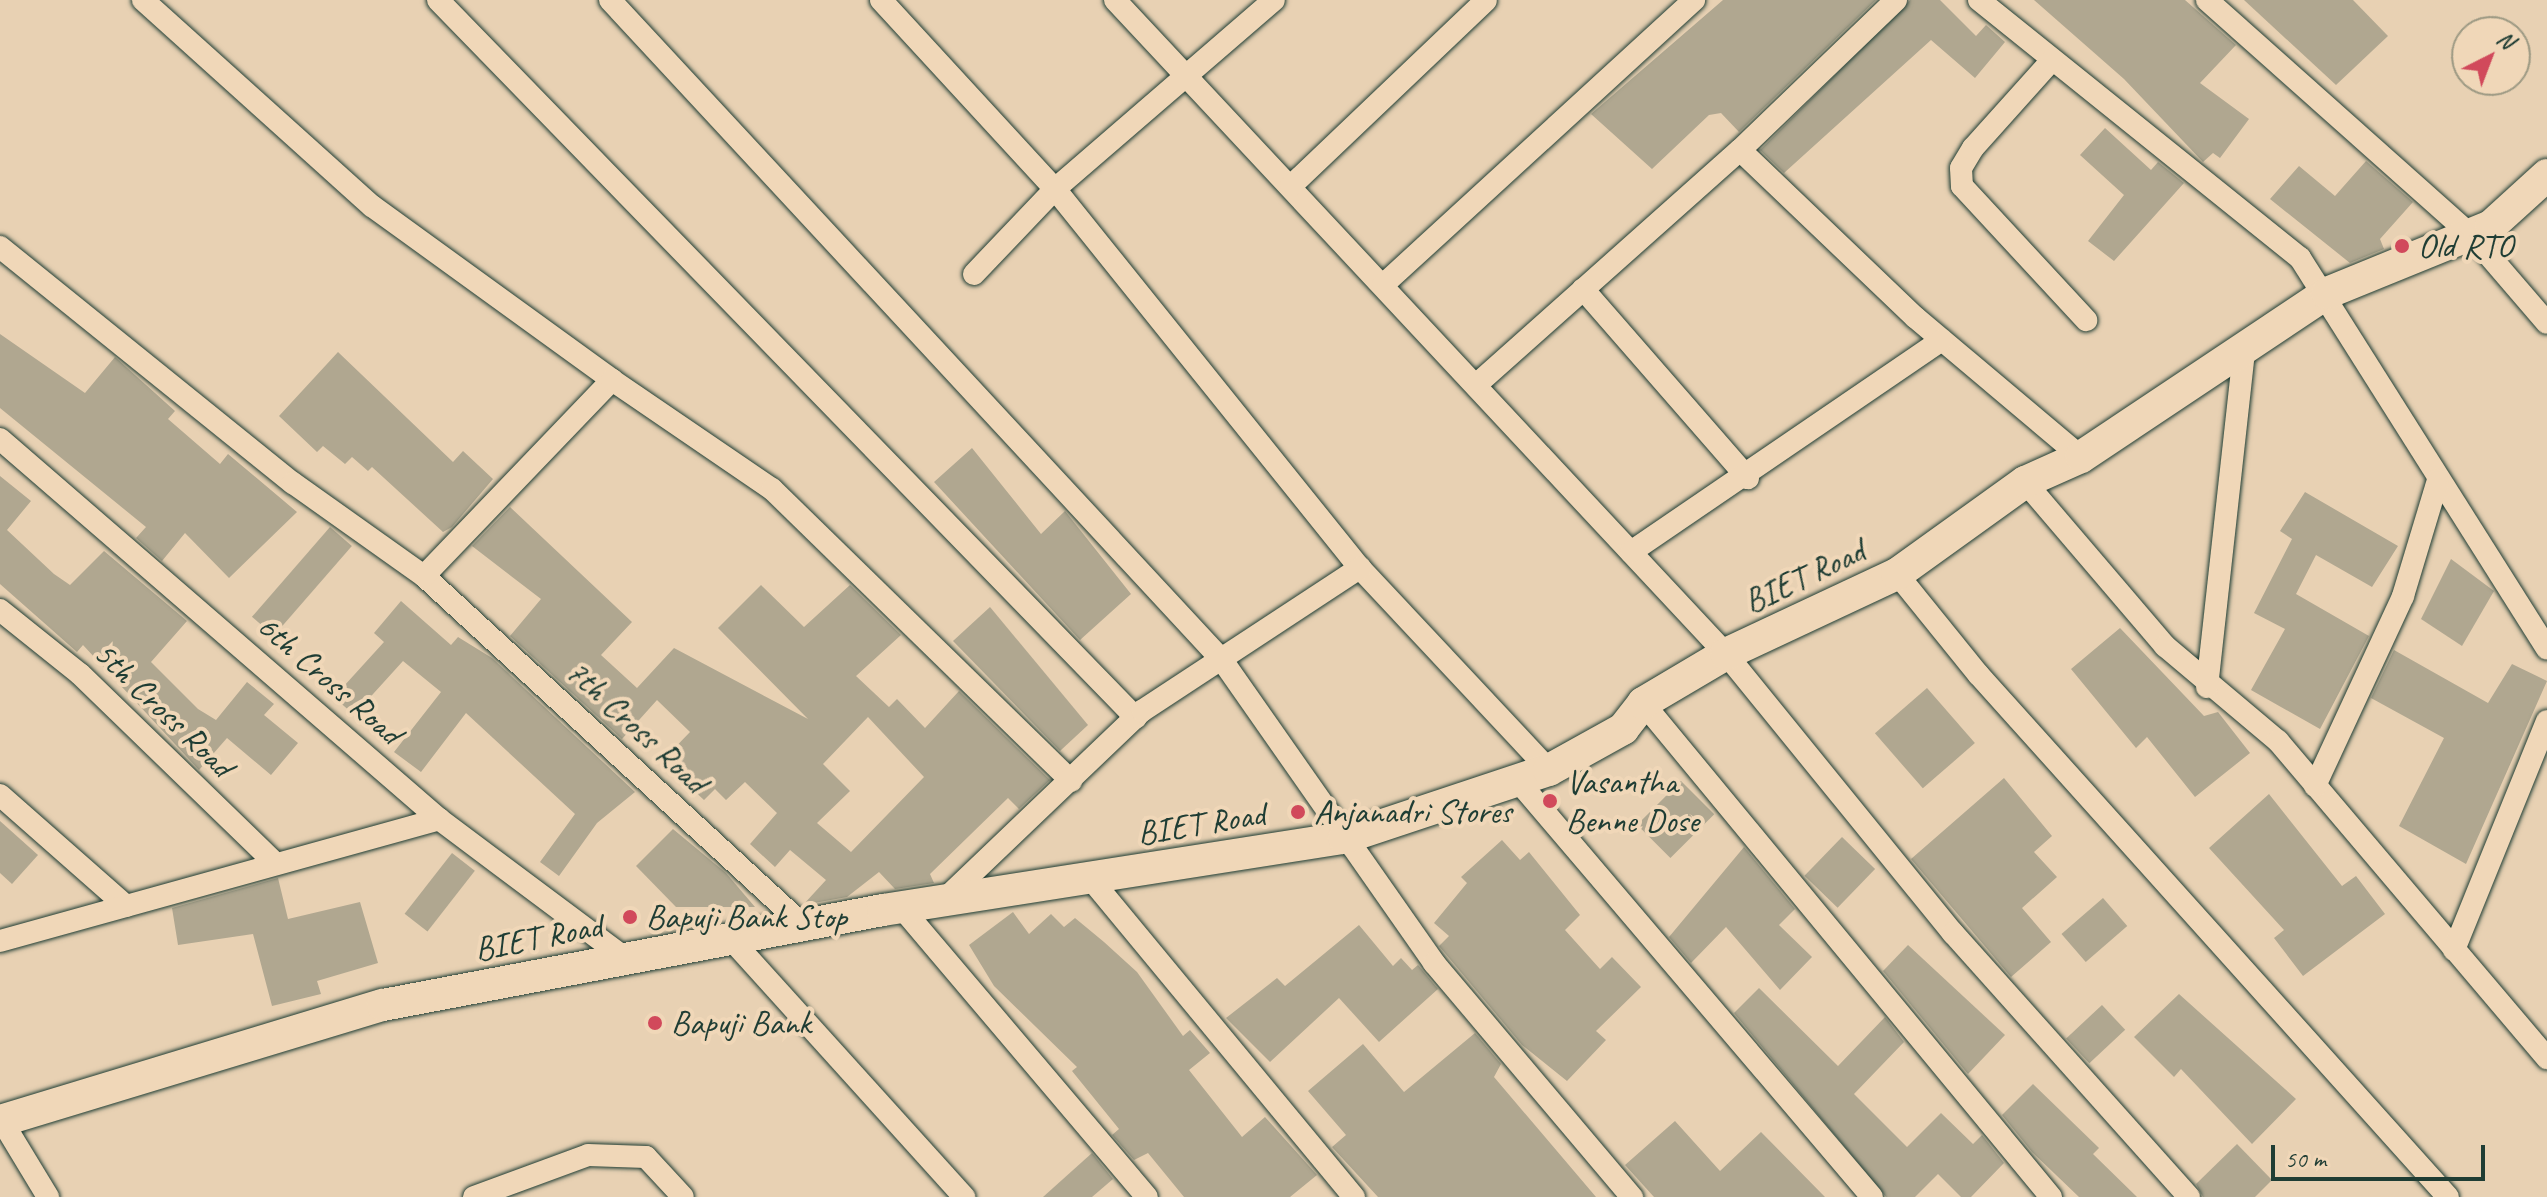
<!DOCTYPE html>
<style>
body{margin:0}
#map{position:relative;width:2547px;height:1197px;overflow:hidden;background:#e8d1b3;font-family:Caveat,sans-serif}
div>[style]{position:absolute}
[style*='--x']{left:calc(var(--x)*1px);top:calc(var(--y)*1px);width:calc(var(--w)*1px);rotate:calc(var(--a)*1deg)}
.building>*{inset:0;background:#b0a790;transform-origin:0 0}
.roads{filter:drop-shadow(0 0 2px #1f3d34) drop-shadow(0 0 2px #1f3d34)}
.street>*{height:22px;margin:-11px;padding:0 11px;transform-origin:11px;border-radius:11px;background:#f0d7b8}
.secondary>*{height:32px;margin:-16px;padding:0 16px;transform-origin:16px;border-radius:16px;background:#f0d7b8}
.dots>*{width:22px;height:22px;translate:-50% -50%;box-sizing:border-box;border:4px solid #f0d7b8;border-radius:50%}
span{translate:-50% -50%;white-space:nowrap;text-align:center;line-height:1.15;-webkit-text-stroke:8px #f0d7b8;paint-order:stroke}
.poi-label{font-size:34px;color:#1f3d34}
.left{translate:0 -50%;text-align:left}
.street-label{font-size:34px;color:#1f3d34}
.north{position:absolute;left:2451px;top:16px;width:80px;height:80px;box-sizing:border-box;background:#f0d7b8;border:2px solid #9c9983;border-radius:50%;rotate:42deg;font-size:22px;font-weight:700;line-height:32px;text-align:center;color:#1f3d34}
.north::after{content:'';display:block;margin:auto;width:28px;height:36px;background:#d1495b;clip-path:polygon(50% 0,100% 100%,50% 72%,0 100%)}
.scale{position:absolute;left:2271px;top:1145px;width:214px;height:36px;box-sizing:border-box;border:4px solid #1f3d34;border-top:0;padding-left:10px;font-size:24px;line-height:28px;white-space:nowrap;color:#1f3d34;-webkit-text-stroke:6px #f0d7b8;paint-order:stroke}
</style>
<div id="map">
<div class="building">
<i style="clip-path:polygon(1723px 0,1876px 0,1739px 132px,1721px 113px,1709px 115px,1652px 169px,1591px 114px)"></i>
<i style="clip-path:polygon(1910px 0,1940px 0,1976px 36px,1986px 25px,2005px 42px,1975px 78px,1931px 40px,1784px 173px,1760px 150px)"></i>
<i style="clip-path:polygon(2034px 0,2185px 0,2236px 45px,2200px 83px,2249px 119px,2220px 158px,2213px 153px,2203px 162px,2124px 79px)"></i>
<i style="clip-path:polygon(2244px 0,2353px 0,2388px 36px,2336px 85px)"></i>
<i style="clip-path:polygon(2105px 128px,2151px 170px,2158px 162px,2184px 183px,2114px 261px,2088px 241px,2124px 195px,2080px 155px)"></i>
<i style="clip-path:polygon(2366px 161px,2413px 202px,2380px 239px,2384px 249px,2350px 263px,2270px 199px,2299px 166px,2335px 196px)"></i>
<i style="clip-path:polygon(0 334px,85px 393px,115px 357px,175px 411px,168px 419px,220px 464px,228px 454px,297px 512px,229px 578px,185px 533px,162px 561px,136px 538px,146px 527px,0 408px)"></i>
<i style="clip-path:polygon(338px 352px,453px 462px,463px 451px,493px 479px,452px 527px,443px 532px,372px 467px,368px 471px,352px 457px,345px 464px,323px 446px,317px 452px,279px 416px)"></i>
<i style="clip-path:polygon(972px 448px,1041px 534px,1065px 511px,1131px 594px,1080px 640px,934px 482px)"></i>
<i style="clip-path:polygon(0 476px,31px 501px,7px 530px,54px 574px,70px 585px,104px 551px,187px 621px,151px 662px,198px 709px,216px 720px,247px 682px,274px 704px,264px 715px,298px 743px,271px 775px,227px 738px,199px 770px,83px 645px,77px 652px,0 584px)"></i>
<i style="clip-path:polygon(2305px 492px,2398px 546px,2372px 587px,2316px 555px,2296px 594px,2369px 636px,2320px 729px,2251px 690px,2285px 629px,2254px 613px,2292px 539px,2280px 531px)"></i>
<i style="clip-path:polygon(evenodd,510px 507px,632px 622px,601px 655px,637px 688px,674px 648px,808px 719px,718px 628px,761px 585px,804px 627px,850px 585px,901px 635px,856px 676px,889px 707px,897px 699px,925px 728px,959px 691px,1050px 780px,1019px 809px,1008px 798px,930px 874px,934px 883px,895px 889px,879px 872px,847px 897px,803px 905px,826px 880px,790px 850px,775px 867px,750px 844px,777px 813px,745px 782px,726px 800px,715px 789px,704px 800px,662px 761px,690px 732px,657px 700px,622px 739px,510px 636px,541px 599px,472px 546px,510px 507px,868px 717px,924px 777px,851px 852px,817px 823px,850px 791px,823px 764px,868px 717px)"></i>
<i style="left:330px;top:527px;width:29px;height:119px;rotate:41deg"></i>
<i style="clip-path:polygon(2451px 559px,2494px 591px,2462px 646px,2421px 619px)"></i>
<i style="clip-path:polygon(401px 601px,451px 645px,458px 637px,492px 658px,635px 792px,597px 823px,559px 876px,540px 862px,575px 814px,466px 713px,421px 772px,394px 752px,441px 692px,403px 661px,354px 715px,334px 697px,384px 642px,374px 633px)"></i>
<i style="clip-path:polygon(990px 607px,1088px 725px,1060px 751px,953px 641px)"></i>
<i style="clip-path:polygon(2120px 628px,2204px 716px,2218px 712px,2250px 753px,2195px 797px,2147px 737px,2136px 748px,2071px 669px)"></i>
<i style="clip-path:polygon(2394px 650px,2488px 703px,2512px 664px,2547px 681px,2466px 864px,2399px 826px,2444px 738px,2371px 698px)"></i>
<i style="left:1927px;top:688px;width:73px;height:69px;rotate:49deg"></i>
<i style="clip-path:polygon(2004px 778px,2052px 836px,2034px 852px,2057px 877px,2022px 908px,2051px 942px,2011px 977px,1911px 859px)"></i>
<i style="left:1681px;top:781px;width:47px;height:62px;rotate:45deg"></i>
<i style="clip-path:polygon(2269px 794px,2342px 886px,2356px 876px,2385px 914px,2303px 976px,2274px 938px,2284px 930px,2209px 848px)"></i>
<i style="clip-path:polygon(0 821px,38px 855px,12px 884px,0 873px)"></i>
<i style="clip-path:polygon(673px 829px,726px 873px,755px 907px,676px 907px,636px 866px)"></i>
<i style="left:1842px;top:837px;width:46px;height:54px;rotate:44deg"></i>
<i style="clip-path:polygon(1502px 840px,1520px 860px,1529px 852px,1580px 915px,1565px 930px,1600px 969px,1612px 957px,1641px 987px,1596px 1031px,1606px 1040px,1567px 1081px,1522px 1045px,1439px 946px,1449px 936px,1434px 923px,1467px 883px,1461px 877px)"></i>
<i style="clip-path:polygon(1744px 847px,1795px 909px,1779px 925px,1812px 957px,1780px 990px,1726px 927px,1691px 963px,1669px 937px)"></i>
<i style="left:452px;top:853px;width:29px;height:77px;rotate:38deg"></i>
<i style="clip-path:polygon(278px 878px,288px 919px,360px 902px,378px 963px,317px 981px,321px 994px,272px 1006px,253px 934px,178px 945px,172px 908px)"></i>
<i style="left:2103px;top:898px;width:37px;height:55px;rotate:49deg"></i>
<i style="clip-path:polygon(1013px 912px,1029px 934px,1051px 914px,1064px 927px,1075px 918px,1104px 942px,1137px 972px,1183px 1036px,1190px 1030px,1210px 1053px,1189px 1070px,1242px 1137px,1265px 1117px,1317px 1175px,1290px 1197px,1184px 1197px,1148px 1153px,1134px 1160px,1112px 1135px,1119px 1129px,1072px 1071px,1077px 1067px,994px 986px,969px 945px)"></i>
<i style="clip-path:polygon(1359px 925px,1393px 966px,1401px 958px,1412px 970px,1418px 965px,1438px 989px,1379px 1042px,1339px 998px,1270px 1062px,1226px 1018px,1277px 978px,1285px 986px)"></i>
<i style="clip-path:polygon(1908px 945px,2005px 1035px,1968px 1074px,1883px 971px)"></i>
<i style="clip-path:polygon(1759px 988px,1838px 1066px,1885px 1017px,1904px 1042px,1854px 1094px,1907px 1147px,1941px 1113px,1973px 1144px,1982px 1135px,2004px 1163px,1971px 1197px,1961px 1197px,1938px 1174px,1915px 1197px,1886px 1197px,1734px 1013px)"></i>
<i style="clip-path:polygon(2179px 994px,2296px 1099px,2252px 1144px,2181px 1069px,2174px 1077px,2134px 1037px)"></i>
<i style="left:2102px;top:1005px;width:34px;height:49px;rotate:47deg"></i>
<i style="clip-path:polygon(1475px 1033px,1501px 1064px,1494px 1077px,1596px 1197px,1378px 1197px,1332px 1147px,1346px 1135px,1308px 1091px,1363px 1044px,1404px 1092px)"></i>
<i style="clip-path:polygon(2033px 1084px,2099px 1148px,2093px 1154px,2137px 1197px,2079px 1197px,2032px 1152px,2002px 1115px)"></i>
<i style="clip-path:polygon(1675px 1121px,1720px 1171px,1761px 1132px,1825px 1197px,1654px 1197px,1625px 1165px)"></i>
<i style="clip-path:polygon(2237px 1144px,2272px 1180px,2255px 1197px,2203px 1197px,2196px 1184px)"></i>
<i style="clip-path:polygon(1092px 1153px,1113px 1179px,1092px 1197px,1043px 1197px)"></i>
</div>
<div class="roads">
<div class="street">
<i style="--x:143;--y:0;--w:308;--a:42"></i>
<i style="--x:372;--y:206;--w:296;--a:35.9"></i>
<i style="--x:438;--y:0;--w:1001;--a:45.81"></i>
<i style="--x:610;--y:0;--w:900;--a:47.16"></i>
<i style="--x:1222;--y:660;--w:370;--a:55"></i>
<i style="--x:1434;--y:963;--w:307;--a:49.8"></i>
<i style="--x:881;--y:0;--w:257;--a:47.4"></i>
<i style="--x:1055;--y:189;--w:486;--a:51.2"></i>
<i style="--x:1360;--y:568;--w:277;--a:46.9"></i>
<i style="--x:1115;--y:0;--w:895;--a:46.95"></i>
<i style="--x:1726;--y:654;--w:360;--a:50.9"></i>
<i style="--x:1953;--y:933;--w:354;--a:48.2"></i>
<i style="--x:1896;--y:0;--w:216;--a:136.1"></i>
<i style="--x:1740;--y:150;--w:243;--a:43.7"></i>
<i style="--x:1916;--y:318;--w:216;--a:40.1"></i>
<i style="--x:1979;--y:0;--w:412;--a:38.8"></i>
<i style="--x:2300;--y:258;--w:462;--a:57.7"></i>
<i style="--x:2207;--y:0;--w:356;--a:41.7"></i>
<i style="--x:2473;--y:237;--w:113;--a:49.3"></i>
<i style="--x:2052;--y:60;--w:118;--a:131.9"></i>
<i style="--x:1973;--y:148;--w:23;--a:121"></i>
<i style="--x:1961;--y:168;--w:18;--a:87"></i>
<i style="--x:1962;--y:186;--w:183;--a:47.2"></i>
<i style="--x:1291;--y:186;--w:269;--a:-43.6"></i>
<i style="--x:0;--y:247;--w:376;--a:38.9"></i>
<i style="--x:293;--y:483;--w:161;--a:35.4"></i>
<i style="--x:424;--y:576;--w:515;--a:42.64"></i>
<i style="--x:974;--y:274;--w:117;--a:-46.4"></i>
<i style="--x:1055;--y:189;--w:289;--a:-40.8"></i>
<i style="--x:1383;--y:285;--w:422;--a:-42.5"></i>
<i style="--x:1583;--y:289;--w:251;--a:48.9"></i>
<i style="--x:1476;--y:385;--w:353;--a:-41.7"></i>
<i style="--x:0;--y:439;--w:581;--a:40.88"></i>
<i style="--x:439;--y:819;--w:234;--a:36.8"></i>
<i style="--x:2025;--y:482;--w:216;--a:49.5"></i>
<i style="--x:2165;--y:646;--w:148;--a:40.1"></i>
<i style="--x:2278;--y:741;--w:416;--a:49.7"></i>
<i style="--x:1631;--y:552;--w:376;--a:-34.3"></i>
<i style="--x:1897;--y:574;--w:129;--a:51"></i>
<i style="--x:1978;--y:674;--w:703;--a:48.06"></i>
<i style="--x:424;--y:576;--w:272;--a:-46.2"></i>
<i style="--x:612;--y:380;--w:194;--a:34.3"></i>
<i style="--x:772;--y:489;--w:418;--a:44.3"></i>
<i style="--x:0;--y:610;--w:102;--a:38.7"></i>
<i style="--x:80;--y:674;--w:272;--a:44.1"></i>
<i style="--x:2207;--y:687;--w:336;--a:-83.7"></i>
<i style="--x:1643;--y:703;--w:641;--a:50.45"></i>
<i style="--x:1518;--y:781;--w:546;--a:49.6"></i>
<i style="--x:2315;--y:786;--w:209;--a:-65.1"></i>
<i style="--x:2403;--y:596;--w:121;--a:-73.2"></i>
<i style="--x:0;--y:795;--w:168;--a:41.4"></i>
<i style="--x:1090;--y:878;--w:414;--a:50.4"></i>
<i style="--x:944;--y:900;--w:274;--a:-43.7"></i>
<i style="--x:1142;--y:711;--w:261;--a:-33.3"></i>
<i style="--x:901;--y:907;--w:380;--a:49.7"></i>
<i style="--x:731;--y:939;--w:348;--a:47.9"></i>
<i style="--x:0;--y:941;--w:456;--a:-15.5"></i>
<i style="--x:2454;--y:950;--w:247;--a:-67.9"></i>
<i style="--x:2;--y:1121;--w:89;--a:58.8"></i>
<i style="--x:474;--y:1197;--w:121;--a:-20.2"></i>
<i style="--x:588;--y:1155;--w:58;--a:2"></i>
<i style="--x:646;--y:1157;--w:54;--a:47.2"></i>
</div>
<div class="secondary">
<i style="--x:0;--y:1121;--w:400;--a:-16.9"></i>
<i style="--x:383;--y:1005;--w:509;--a:-10.76"></i>
<i style="--x:883;--y:910;--w:467;--a:-8.9"></i>
<i style="--x:1344;--y:838;--w:216;--a:-18.4"></i>
<i style="--x:1549;--y:770;--w:85;--a:-29"></i>
<i style="--x:1623;--y:729;--w:33;--a:-52"></i>
<i style="--x:1643;--y:703;--w:96;--a:-30.6"></i>
<i style="--x:1726;--y:654;--w:189;--a:-25.1"></i>
<i style="--x:1897;--y:574;--w:158;--a:-35.7"></i>
<i style="--x:2025;--y:482;--w:61;--a:-24.1"></i>
<i style="--x:2081;--y:457;--w:296;--a:-33.7"></i>
<i style="--x:2327;--y:293;--w:177;--a:-22.2"></i>
<i style="--x:2491;--y:226;--w:76;--a:-42.3"></i>
</div>
</div>
<div class="dots">
<i style="left:2402px;top:246px;background:#d1495b"></i>
<i style="left:1550px;top:801px;background:#d1495b"></i>
<i style="left:1298px;top:812px;background:#d1495b"></i>
<i style="left:630px;top:917px;background:#d1495b"></i>
<i style="left:655px;top:1023px;background:#d1495b"></i>
</div>
<div class="poi-label">
<span class="left" style="left:2418px;top:246px">Old RTO</span>
<span class="left" style="left:1566px;top:801px">Vasantha<br>Benne Dose</span>
<span class="left" style="left:1314px;top:812px">Anjanadri Stores</span>
<span class="left" style="left:646px;top:917px">Bapuji Bank Stop</span>
<span class="left" style="left:671px;top:1023px">Bapuji Bank</span>
</div>
<div class="street-label">
<span style="left:1804px;top:576px;rotate:-25deg">BIET Road</span>
<span style="left:330px;top:679px;rotate:41deg">6th Cross Road</span>
<span style="left:164px;top:709px;rotate:44deg">5th Cross Road</span>
<span style="left:637px;top:726px;rotate:43deg">7th Cross Road</span>
<span style="left:1201px;top:823px;rotate:-9deg">BIET Road</span>
<span style="left:538px;top:937px;rotate:-11deg">BIET Road</span>
</div>
<div class="north">N</div>
<div class="scale">50 m</div>
</div>
